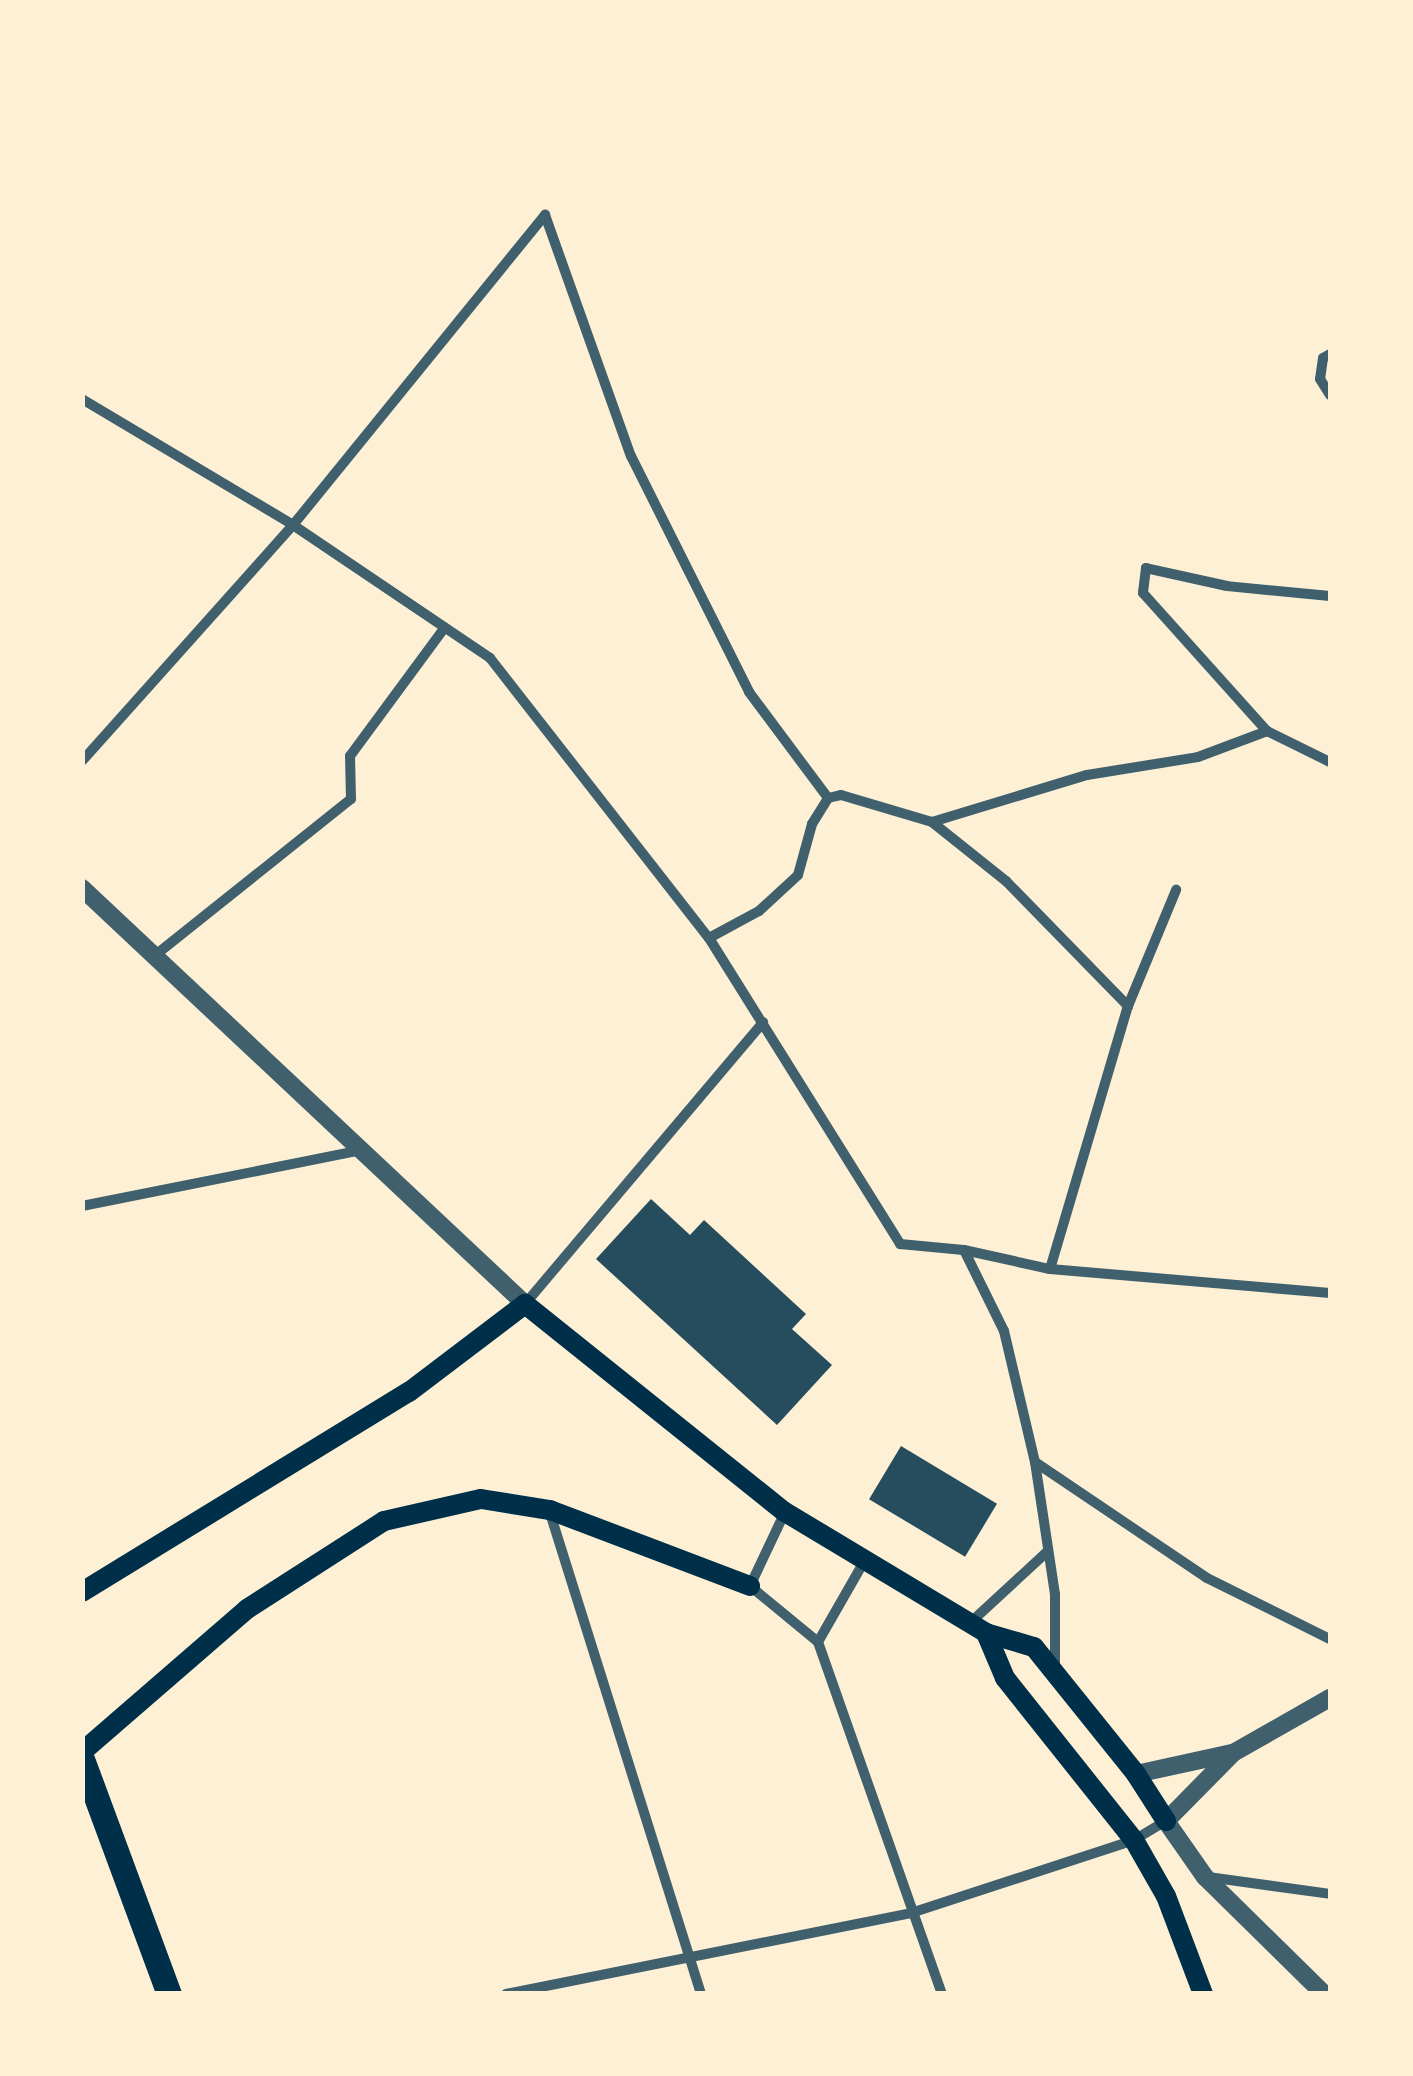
<!DOCTYPE html>
<style>
body{margin:0}
#map{position:relative;width:1413px;height:2076px;overflow:hidden;background:#fdf0d5;font-family:"PT Sans Narrow",sans-serif}
div>[style]{position:absolute}
[style*='--x']{left:calc(var(--x)*1px);top:calc(var(--y)*1px);width:calc(var(--w)*1px);rotate:calc(var(--a)*1deg)}
.building>*{inset:0;background:#264d5e;transform-origin:0 0}
.minor>*{height:10px;margin:-5px;padding:0 5px;transform-origin:5px;border-radius:5px;background:#3f606c}
.tertiary>*{height:18px;margin:-9px;padding:0 9px;transform-origin:9px;border-radius:9px;background:#3f606c}
.secondary>*{height:20px;margin:-10px;padding:0 10px;transform-origin:10px;border-radius:10px;background:#003049}
.primary>*{height:25px;margin:-12.5px;padding:0 12.5px;transform-origin:12.5px;border-radius:12.5px;background:#003049}
span{translate:-50% -50%;white-space:nowrap;text-align:center;line-height:1.15;-webkit-text-stroke:8px #fdf0d5;paint-order:stroke}
.frame{position:absolute;inset:0;border:85px solid #fdf0d5;pointer-events:none}
</style>
<div id="map">
<div class="building">
<i style="clip-path:polygon(651px 1199px,690px 1235px,704px 1220px,806px 1314px,792px 1329px,832px 1365px,777px 1425px,596px 1259px)"></i>
<i style="left:901px;top:1446px;width:112px;height:62px;rotate:31deg"></i>
</div>
<div class="minor">
<i style="--x:1330;--y:354;--w:8;--a:150"></i>
<i style="--x:1323;--y:358;--w:21;--a:98"></i>
<i style="--x:1320;--y:379;--w:19;--a:58"></i>
<i style="--x:82;--y:399;--w:246;--a:30.8"></i>
<i style="--x:293;--y:525;--w:238;--a:34"></i>
<i style="--x:490;--y:658;--w:355;--a:52"></i>
<i style="--x:709;--y:938;--w:361;--a:58"></i>
<i style="--x:900;--y:1244;--w:64;--a:5.4"></i>
<i style="--x:964;--y:1250;--w:90;--a:63.7"></i>
<i style="--x:1004;--y:1331;--w:135;--a:76.7"></i>
<i style="--x:1035;--y:1462;--w:134;--a:81.4"></i>
<i style="--x:1055;--y:1595;--w:74;--a:90"></i>
<i style="--x:1330;--y:596;--w:103;--a:-174.5"></i>
<i style="--x:1227;--y:586;--w:83;--a:-167.5"></i>
<i style="--x:1146;--y:568;--w:25;--a:97"></i>
<i style="--x:1143;--y:593;--w:186;--a:48.1"></i>
<i style="--x:1267;--y:731;--w:70;--a:26.2"></i>
<i style="--x:82;--y:761;--w:317;--a:-48.2"></i>
<i style="--x:293;--y:525;--w:400;--a:-50.9"></i>
<i style="--x:545;--y:215;--w:256;--a:70.4"></i>
<i style="--x:631;--y:456;--w:264;--a:63.4"></i>
<i style="--x:749;--y:692;--w:132;--a:53.3"></i>
<i style="--x:932;--y:822;--w:95;--a:38.6"></i>
<i style="--x:1006;--y:881;--w:175;--a:45.7"></i>
<i style="--x:709;--y:938;--w:57;--a:-28.4"></i>
<i style="--x:759;--y:911;--w:53;--a:-42.7"></i>
<i style="--x:798;--y:875;--w:53;--a:-74.6"></i>
<i style="--x:812;--y:824;--w:31;--a:-58"></i>
<i style="--x:828;--y:798;--w:13;--a:-13"></i>
<i style="--x:841;--y:795;--w:95;--a:16.5"></i>
<i style="--x:932;--y:822;--w:162;--a:-16.9"></i>
<i style="--x:1087;--y:775;--w:112;--a:-9.2"></i>
<i style="--x:1198;--y:757;--w:74;--a:-20.6"></i>
<i style="--x:158;--y:953;--w:247;--a:-38.6"></i>
<i style="--x:351;--y:799;--w:43;--a:-91.3"></i>
<i style="--x:350;--y:756;--w:157;--a:-53.6"></i>
<i style="--x:82;--y:1206;--w:286;--a:-11.3"></i>
<i style="--x:964;--y:1250;--w:88;--a:12.5"></i>
<i style="--x:1050;--y:1269;--w:281;--a:4.9"></i>
<i style="--x:1050;--y:1269;--w:274;--a:-73.5"></i>
<i style="--x:1128;--y:1006;--w:126;--a:-67.5"></i>
<i style="--x:525;--y:1304;--w:369;--a:-49.8"></i>
<i style="--x:1035;--y:1462;--w:207;--a:34"></i>
<i style="--x:1207;--y:1578;--w:137;--a:26.4"></i>
<i style="--x:785;--y:1512;--w:82;--a:115.3"></i>
<i style="--x:750;--y:1586;--w:88;--a:39.5"></i>
<i style="--x:550;--y:1513;--w:504;--a:72.57"></i>
<i style="--x:971;--y:1622;--w:105;--a:-42.7"></i>
<i style="--x:818;--y:1642;--w:373;--a:70.6"></i>
<i style="--x:818;--y:1642;--w:95;--a:-60.2"></i>
<i style="--x:1208;--y:1877;--w:123;--a:7.9"></i>
<i style="--x:506;--y:1994;--w:413;--a:-11.3"></i>
<i style="--x:911;--y:1913;--w:235;--a:-18.1"></i>
<i style="--x:1134;--y:1840;--w:37;--a:-31"></i>
</div>
<div class="tertiary">
<i style="--x:82;--y:888;--w:608;--a:43.2"></i>
<i style="--x:1136;--y:1774;--w:98;--a:-12.3"></i>
<i style="--x:1324;--y:1994;--w:167;--a:-135.5"></i>
<i style="--x:1205;--y:1877;--w:68;--a:-124.9"></i>
<i style="--x:1166;--y:1821;--w:95;--a:-45.4"></i>
<i style="--x:1233;--y:1753;--w:112;--a:-29.6"></i>
</div>
<div class="secondary">
<i style="--x:82;--y:1592;--w:383;--a:-31.5"></i>
<i style="--x:409;--y:1392;--w:146;--a:-37.2"></i>
<i style="--x:525;--y:1304;--w:333;--a:38.7"></i>
<i style="--x:785;--y:1512;--w:235;--a:31"></i>
<i style="--x:986;--y:1633;--w:50;--a:16.3"></i>
<i style="--x:1034;--y:1647;--w:163;--a:51.2"></i>
<i style="--x:1136;--y:1774;--w:56;--a:57.4"></i>
<i style="--x:986;--y:1633;--w:49;--a:67.1"></i>
<i style="--x:1005;--y:1678;--w:207;--a:51.5"></i>
<i style="--x:1134;--y:1840;--w:64;--a:60.3"></i>
<i style="--x:1166;--y:1896;--w:105;--a:69.3"></i>
<i style="--x:82;--y:1752;--w:218;--a:-40.9"></i>
<i style="--x:247;--y:1609;--w:163;--a:-32.7"></i>
<i style="--x:384;--y:1521;--w:99;--a:-12.8"></i>
<i style="--x:481;--y:1499;--w:70;--a:9.1"></i>
<i style="--x:550;--y:1510;--w:214;--a:20.8"></i>
</div>
<div class="primary">
<i style="--x:82;--y:1759;--w:251;--a:69.7"></i>
</div>
<div class="frame"></div>
</div>
